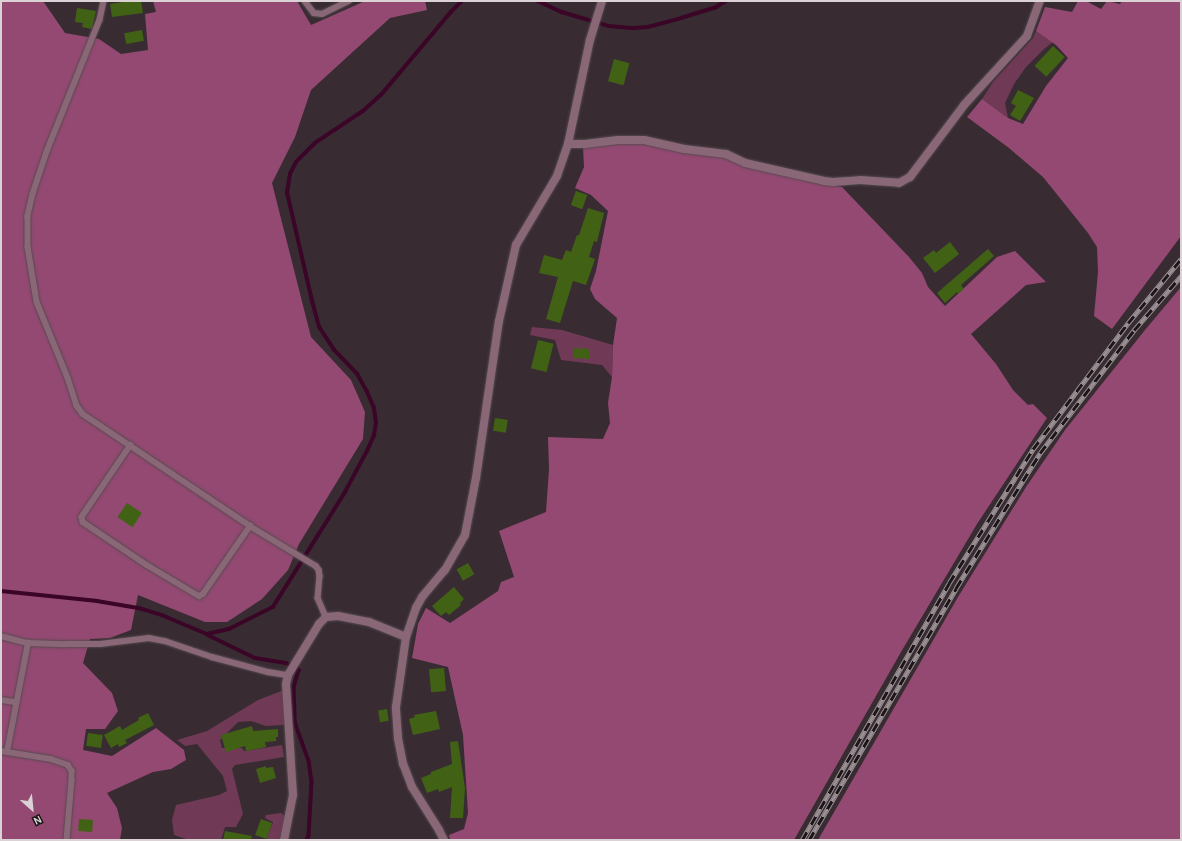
<!DOCTYPE html>
<style>
body{margin:0}
#map{position:relative;width:1182px;height:841px;overflow:hidden;background:#382c32;font-family:Karla,sans-serif}
div>[style]{position:absolute}
[style*='--x']{left:calc(var(--x)*1px);top:calc(var(--y)*1px);width:calc(var(--w)*1px);rotate:calc(var(--a)*1deg)}
.green>*{inset:0;background:#703956}
.forest>*{inset:0;background:#934971}
.stream>*{height:3.5px;margin:-1.75px;padding:0 1.75px;transform-origin:1.75px;border-radius:1.75px;background:#3a0526}
.building>*{inset:0;background:#416215;transform-origin:0 0}
.roads{filter:drop-shadow(0 0 1px #554a4f) drop-shadow(0 0 1px #554a4f)}
.service>*{height:5.5px;margin:-2.75px;padding:0 2.75px;transform-origin:2.75px;border-radius:2.75px;background:#896777}
.minor>*{height:8px;margin:-4px;padding:0 4px;transform-origin:4px;border-radius:4px;background:#896777}
.rail>*{height:4.5px;margin-top:-2.25px;transform-origin:0;background:repeating-linear-gradient(90deg,#1c1619 0 9px,#999094 0 18px);box-sizing:border-box;border-block:1px solid #999094}
span{translate:-50% -50%;white-space:nowrap;text-align:center;line-height:1.15;-webkit-text-stroke:4px #1c1619;paint-order:stroke}
.frame{position:absolute;inset:0;border:2px solid #dad2d5;pointer-events:none}
.north{position:absolute;left:12px;top:789px;width:40px;height:40px;-webkit-text-stroke:3px #1c1619;paint-order:stroke;rotate:153deg;font-size:11px;font-weight:700;line-height:16px;text-align:center;color:#dad2d5}
.north::after{content:'';display:block;margin:auto;width:14px;height:18px;background:#dad2d5;clip-path:polygon(50% 0,100% 100%,50% 72%,0 100%)}
</style>
<div id="map">
<div class="green">
<i style="clip-path:polygon(1036px 31px,1053px 42px,1044px 49px,1026px 67px,1014px 84px,1005px 103px,1008px 118px,982px 99px,993px 82px,1033px 38px)"></i>
<i style="clip-path:polygon(532px 327px,562px 330px,613px 345px,612px 377px,602px 365px,561px 360px,555px 340px,530px 335px)"></i>
<i style="clip-path:polygon(284px 690px,284px 725px,266px 726px,251px 721px,238px 722px,220px 740px,222px 748px,242px 748px,244px 751px,282px 745px,284px 757px,235px 765px,232px 769px,243px 814px,236px 827px,225px 827px,221px 840px,189px 840px,174px 835px,172px 820px,176px 805px,219px 795px,227px 791px,223px 776px,197px 744px,185px 746px,177px 740px,207px 731px,258px 700px)"></i>
<i style="clip-path:polygon(281px 813px,286px 817px,279px 840px,266px 840px,273px 822px,265px 818px,266px 815px)"></i>
</div>
<div class="forest">
<i style="clip-path:polygon(1px 1px,43px 1px,65px 33px,99px 39px,121px 54px,148px 50px,145px 14px,156px 12px,153px 1px,297px 1px,311px 25px,365px 1px,425px 1px,427px 10px,390px 18px,311px 90px,295px 137px,272px 183px,311px 337px,351px 380px,365px 412px,363px 439px,299px 544px,288px 570px,262px 599px,227px 622px,205px 622px,138px 595px,131px 630px,110px 638px,90px 639px,83px 663px,112px 693px,118px 711px,105px 729px,86px 729px,83px 750px,112px 756px,156px 728px,184px 750px,186px 760px,171px 769px,153px 772px,107px 793px,117px 808px,122px 828px,120px 840px,1px 840px)"></i>
<i style="clip-path:polygon(1078px 1px,1086px 1px,1101px 9px,1107px 1px,1120px 4px,1122px 1px,1181px 1px,1181px 236px,1112px 329px,1094px 316px,1098px 272px,1097px 247px,1088px 233px,1043px 177px,1009px 148px,967px 117px,982px 99px,1008px 118px,1023px 124px,1046px 86px,1068px 58px,1056px 45px,1036px 31px,1045px 7px,1072px 12px)"></i>
<i style="clip-path:polygon(619px 143px,643px 144px,725px 157px,807px 180px,842px 187px,909px 257px,922px 273px,928px 287px,945px 306px,997px 257px,1015px 251px,1046px 282px,1026px 285px,971px 334px,996px 364px,1013px 390px,1028px 405px,1033px 404px,1047px 418px,977px 524px,901px 652px,794px 840px,450px 840px,449px 835px,464px 829px,468px 813px,463px 735px,448px 667px,412px 658px,418px 624px,426px 608px,450px 623px,498px 591px,501px 582px,514px 577px,499px 531px,546px 512px,549px 469px,548px 437px,603px 439px,610px 423px,608px 403px,612px 377px,613px 345px,617px 318px,595px 299px,590px 289px,596px 271px,608px 211px,591px 195px,575px 188px,584px 167px,583px 147px)"></i>
<i style="clip-path:polygon(1181px 287px,1181px 840px,818px 840px,958px 597px,1026px 487px,1065px 430px,1145px 330px)"></i>
</div>
<div class="stream">
<i style="--x:538;--y:1;--w:26;--a:25"></i>
<i style="--x:562;--y:12;--w:49;--a:16.6"></i>
<i style="--x:609;--y:26;--w:25;--a:5"></i>
<i style="--x:634;--y:28;--w:14;--a:-4"></i>
<i style="--x:648;--y:27;--w:34;--a:-15"></i>
<i style="--x:681;--y:18;--w:37;--a:-17"></i>
<i style="--x:716;--y:7;--w:12;--a:-31"></i>
<i style="--x:1;--y:591;--w:97;--a:5.9"></i>
<i style="--x:97;--y:601;--w:43;--a:9.5"></i>
<i style="--x:139;--y:608;--w:24;--a:17"></i>
<i style="--x:162;--y:615;--w:49;--a:22.9"></i>
<i style="--x:207;--y:634;--w:23;--a:-13"></i>
<i style="--x:229;--y:629;--w:49;--a:-26.6"></i>
<i style="--x:273;--y:607;--w:136;--a:-57.9"></i>
<i style="--x:345;--y:492;--w:47;--a:-61.8"></i>
<i style="--x:367;--y:451;--w:17;--a:-66"></i>
<i style="--x:374;--y:435;--w:12;--a:-81"></i>
<i style="--x:376;--y:423;--w:15;--a:-98"></i>
<i style="--x:374;--y:408;--w:17;--a:-114"></i>
<i style="--x:367;--y:392;--w:21;--a:-119"></i>
<i style="--x:357;--y:374;--w:33;--a:-134"></i>
<i style="--x:334;--y:350;--w:27;--a:-123"></i>
<i style="--x:319;--y:327;--w:27;--a:-105"></i>
<i style="--x:312;--y:301;--w:111;--a:-103"></i>
<i style="--x:287;--y:193;--w:19;--a:-81"></i>
<i style="--x:290;--y:174;--w:13;--a:-63"></i>
<i style="--x:296;--y:162;--w:27;--a:-45"></i>
<i style="--x:315;--y:143;--w:58;--a:-33.7"></i>
<i style="--x:363;--y:111;--w:24;--a:-42"></i>
<i style="--x:381;--y:95;--w:109;--a:-49.9"></i>
<i style="--x:451;--y:12;--w:16;--a:-45"></i>
<i style="--x:208;--y:635;--w:52;--a:26.1"></i>
<i style="--x:255;--y:658;--w:31;--a:9"></i>
<i style="--x:286;--y:663;--w:12;--a:24"></i>
<i style="--x:297;--y:668;--w:3;--a:45"></i>
<i style="--x:299;--y:670;--w:18;--a:106"></i>
<i style="--x:294;--y:687;--w:35;--a:88"></i>
<i style="--x:295;--y:722;--w:41;--a:70.3"></i>
<i style="--x:309;--y:761;--w:21;--a:82"></i>
<i style="--x:312;--y:782;--w:54;--a:93.2"></i>
<i style="--x:309;--y:836;--w:4;--a:117"></i>
</div>
<div class="building">
<i style="clip-path:polygon(129px 1px,141px 1px,143px 13px,112px 17px,110px 4px)"></i>
<i style="clip-path:polygon(77px 8px,96px 11px,92px 29px,82px 27px,83px 23px,75px 22px)"></i>
<i style="left:142px;top:30px;width:11px;height:18px;rotate:80deg"></i>
<i style="left:1053px;top:46px;width:16px;height:27px;rotate:43deg"></i>
<i style="left:614px;top:59px;width:16px;height:23px;rotate:15deg"></i>
<i style="clip-path:polygon(1018px 90px,1034px 98px,1020px 121px,1010px 115px,1016px 106px,1011px 103px)"></i>
<i style="left:576px;top:191px;width:12px;height:15px;rotate:20deg"></i>
<i style="clip-path:polygon(588px 208px,604px 213px,597px 242px,594px 241px,589px 257px,595px 259px,586px 285px,573px 281px,560px 323px,546px 319px,558px 277px,539px 273px,544px 255px,562px 260px,566px 250px,571px 252px,577px 235px,579px 235px)"></i>
<i style="clip-path:polygon(950px 242px,959px 254px,935px 273px,923px 258px,934px 250px,936px 253px)"></i>
<i style="clip-path:polygon(988px 249px,994px 256px,961px 285px,964px 289px,958px 294px,957px 292px,945px 303px,937px 293px)"></i>
<i style="left:538px;top:340px;width:16px;height:29px;rotate:14deg"></i>
<i style="left:574px;top:348px;width:16px;height:10px;rotate:4deg"></i>
<i style="left:495px;top:418px;width:13px;height:13px;rotate:9deg"></i>
<i style="left:127px;top:503px;width:18px;height:17px;rotate:34deg"></i>
<i style="left:468px;top:563px;width:13px;height:13px;rotate:61deg"></i>
<i style="clip-path:polygon(454px 587px,464px 599px,460px 603px,461px 605px,449px 615px,446px 612px,441px 616px,432px 606px)"></i>
<i style="left:444px;top:668px;width:23px;height:15px;rotate:85deg"></i>
<i style="left:387px;top:709px;width:12px;height:9px;rotate:81deg"></i>
<i style="clip-path:polygon(436px 711px,440px 729px,413px 735px,409px 719px,415px 717px,414px 715px)"></i>
<i style="clip-path:polygon(148px 713px,154px 725px,125px 740px,127px 743px,119px 747px,118px 744px,111px 748px,104px 735px,120px 726px,122px 730px,139px 720px,138px 718px)"></i>
<i style="clip-path:polygon(252px 726px,253px 731px,278px 729px,278px 737px,276px 737px,276px 741px,265px 742px,266px 747px,246px 751px,245px 746px,226px 752px,221px 735px)"></i>
<i style="left:88px;top:733px;width:15px;height:13px;rotate:8deg"></i>
<i style="clip-path:polygon(458px 741px,465px 788px,463px 818px,450px 818px,452px 787px,439px 792px,438px 789px,427px 793px,421px 778px,431px 774px,431px 772px,452px 764px,450px 742px)"></i>
<i style="clip-path:polygon(266px 766px,266px 768px,273px 767px,276px 778px,260px 783px,256px 769px)"></i>
<i style="left:79px;top:819px;width:14px;height:12px;rotate:4deg"></i>
<i style="left:261px;top:819px;width:12px;height:17px;rotate:20deg"></i>
<i style="clip-path:polygon(225px 831px,252px 836px,251px 840px,223px 840px)"></i>
</div>
<div class="roads">
<div class="service">
<i style="--x:104;--y:1;--w:19;--a:102"></i>
<i style="--x:100;--y:20;--w:142;--a:111.9"></i>
<i style="--x:47;--y:152;--w:44;--a:108.4"></i>
<i style="--x:33;--y:194;--w:23;--a:103"></i>
<i style="--x:28;--y:216;--w:31;--a:90"></i>
<i style="--x:28;--y:247;--w:56;--a:80.7"></i>
<i style="--x:37;--y:302;--w:82;--a:67.8"></i>
<i style="--x:68;--y:378;--w:29;--a:72"></i>
<i style="--x:77;--y:406;--w:10;--a:53"></i>
<i style="--x:83;--y:414;--w:201;--a:33.8"></i>
<i style="--x:250;--y:526;--w:77;--a:31.2"></i>
<i style="--x:316;--y:566;--w:5;--a:53"></i>
<i style="--x:319;--y:570;--w:6;--a:81"></i>
<i style="--x:320;--y:576;--w:22;--a:95"></i>
<i style="--x:318;--y:598;--w:21;--a:67"></i>
<i style="--x:305;--y:1;--w:15;--a:53"></i>
<i style="--x:314;--y:13;--w:8;--a:7"></i>
<i style="--x:322;--y:14;--w:30;--a:-26"></i>
<i style="--x:131;--y:445;--w:87;--a:124.2"></i>
<i style="--x:82;--y:517;--w:5;--a:79"></i>
<i style="--x:83;--y:522;--w:77;--a:33.9"></i>
<i style="--x:147;--y:565;--w:61;--a:30.8"></i>
<i style="--x:199;--y:596;--w:4;--a:-27"></i>
<i style="--x:203;--y:594;--w:83;--a:-55.3"></i>
<i style="--x:1;--y:636;--w:28;--a:15"></i>
<i style="--x:28;--y:643;--w:37;--a:2"></i>
<i style="--x:65;--y:644;--w:35;--a:0"></i>
<i style="--x:100;--y:644;--w:49;--a:-7"></i>
<i style="--x:149;--y:638;--w:16;--a:11"></i>
<i style="--x:165;--y:641;--w:50;--a:18.8"></i>
<i style="--x:212;--y:657;--w:58;--a:15"></i>
<i style="--x:268;--y:672;--w:20;--a:9"></i>
<i style="--x:1;--y:700;--w:14;--a:8"></i>
<i style="--x:1;--y:751;--w:51;--a:9.1"></i>
<i style="--x:51;--y:759;--w:18;--a:19"></i>
<i style="--x:68;--y:765;--w:7;--a:56"></i>
<i style="--x:72;--y:771;--w:9;--a:90"></i>
<i style="--x:72;--y:780;--w:60;--a:94.8"></i>
<i style="--x:7;--y:752;--w:111;--a:-79.1"></i>
</div>
<div class="minor">
<i style="--x:568;--y:144;--w:17;--a:0"></i>
<i style="--x:585;--y:144;--w:33;--a:-7"></i>
<i style="--x:618;--y:140;--w:26;--a:0"></i>
<i style="--x:644;--y:140;--w:41;--a:12.7"></i>
<i style="--x:684;--y:149;--w:42;--a:6.8"></i>
<i style="--x:726;--y:154;--w:21;--a:25"></i>
<i style="--x:745;--y:163;--w:81;--a:12.8"></i>
<i style="--x:824;--y:181;--w:9;--a:6"></i>
<i style="--x:833;--y:182;--w:27;--a:-4"></i>
<i style="--x:860;--y:180;--w:39;--a:4"></i>
<i style="--x:899;--y:183;--w:13;--a:-29"></i>
<i style="--x:910;--y:177;--w:90;--a:-53.1"></i>
<i style="--x:964;--y:105;--w:93;--a:-47.6"></i>
<i style="--x:1027;--y:36;--w:37;--a:-70"></i>
<i style="--x:284;--y:840;--w:46;--a:-78.7"></i>
<i style="--x:293;--y:795;--w:111;--a:-93.6"></i>
<i style="--x:286;--y:684;--w:9;--a:-77"></i>
<i style="--x:288;--y:675;--w:60;--a:-58.7"></i>
<i style="--x:319;--y:624;--w:10;--a:-45"></i>
<i style="--x:326;--y:617;--w:12;--a:-5"></i>
<i style="--x:338;--y:616;--w:32;--a:11"></i>
<i style="--x:369;--y:622;--w:40;--a:22"></i>
<i style="--x:444;--y:840;--w:11;--a:-117"></i>
<i style="--x:439;--y:830;--w:51;--a:-122.1"></i>
<i style="--x:412;--y:787;--w:25;--a:-111"></i>
<i style="--x:403;--y:764;--w:26;--a:-101"></i>
<i style="--x:398;--y:738;--w:31;--a:-94"></i>
<i style="--x:396;--y:707;--w:71;--a:-81.9"></i>
<i style="--x:406;--y:637;--w:31;--a:-71"></i>
<i style="--x:416;--y:608;--w:13;--a:-61"></i>
<i style="--x:422;--y:597;--w:35;--a:-50"></i>
<i style="--x:445;--y:570;--w:40;--a:-60.3"></i>
<i style="--x:465;--y:535;--w:58;--a:-79.1"></i>
<i style="--x:476;--y:478;--w:159;--a:-81.7"></i>
<i style="--x:499;--y:321;--w:78;--a:-77.4"></i>
<i style="--x:516;--y:245;--w:80;--a:-59.3"></i>
<i style="--x:557;--y:176;--w:34;--a:-71"></i>
<i style="--x:568;--y:144;--w:106;--a:-78.1"></i>
<i style="--x:590;--y:40;--w:41;--a:-72.9"></i>
</div>
</div>
<div class="rail">
<i style="--x:802;--y:840;--w:296;--a:-60.2"></i>
<i style="--x:949;--y:583;--w:158;--a:-57.9"></i>
<i style="--x:1033;--y:449;--w:158;--a:-53"></i>
<i style="--x:1128;--y:323;--w:83;--a:-50.4"></i>
<i style="--x:809;--y:840;--w:292;--a:-59.7"></i>
<i style="--x:956;--y:588;--w:159;--a:-58.1"></i>
<i style="--x:1040;--y:453;--w:155;--a:-52.6"></i>
<i style="--x:1134;--y:330;--w:72;--a:-49"></i>
</div>
<div class="frame"></div>
<div class="north">N</div>
</div>
